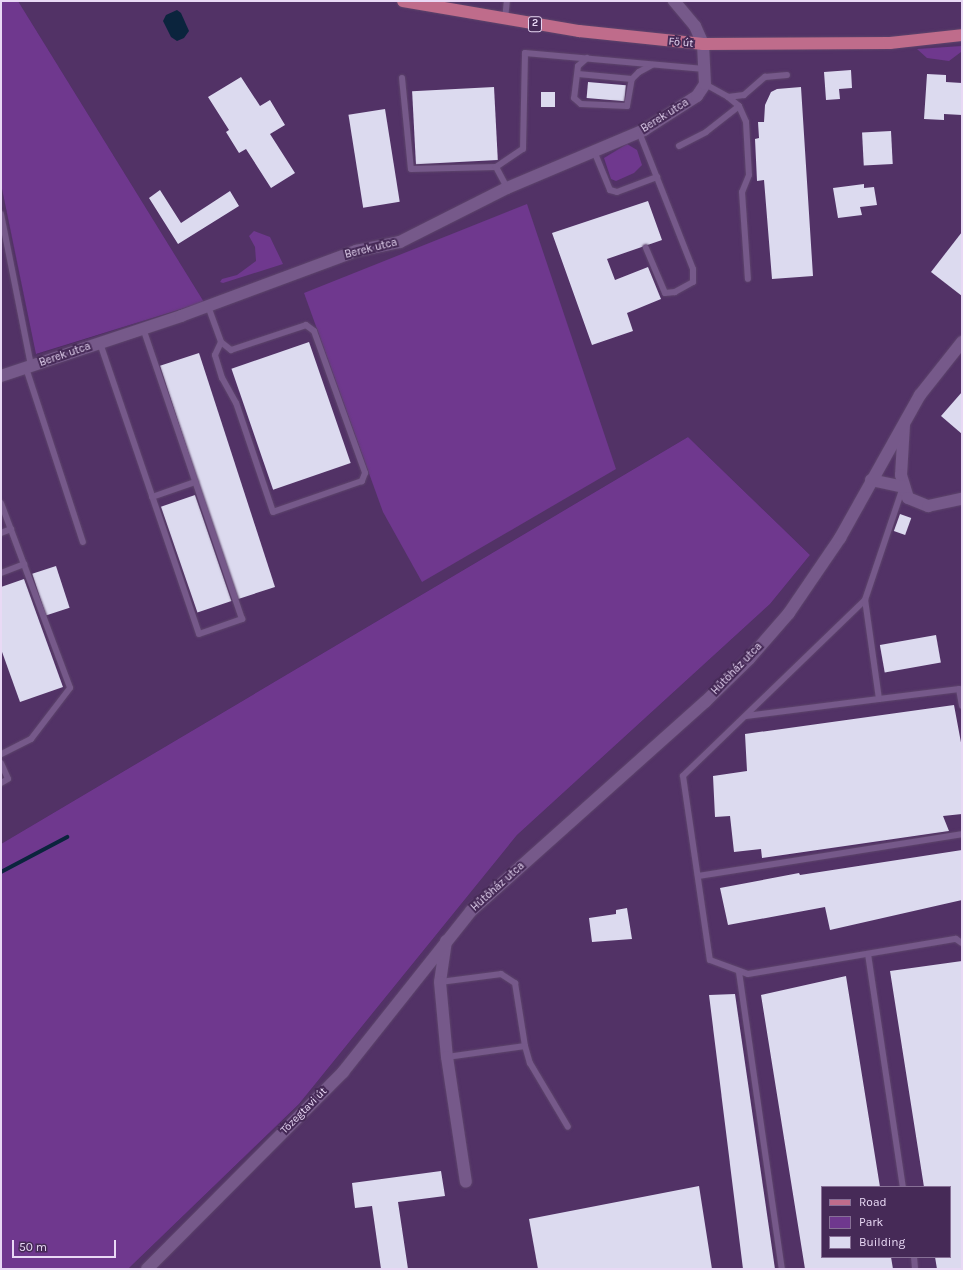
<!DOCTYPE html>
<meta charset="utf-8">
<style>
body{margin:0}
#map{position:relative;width:963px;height:1270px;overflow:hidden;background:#462a57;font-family:Karla,sans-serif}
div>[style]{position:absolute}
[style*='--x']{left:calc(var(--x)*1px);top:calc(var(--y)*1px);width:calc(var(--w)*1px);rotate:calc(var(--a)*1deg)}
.built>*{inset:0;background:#523266}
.green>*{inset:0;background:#6f388e}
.water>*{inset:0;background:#0b243d}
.stream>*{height:4px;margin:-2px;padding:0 2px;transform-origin:2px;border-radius:2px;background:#0b243d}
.building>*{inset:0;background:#dcdaef;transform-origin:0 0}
.roads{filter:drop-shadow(0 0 1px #5d456b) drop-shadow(0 0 1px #5d456b)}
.lane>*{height:6px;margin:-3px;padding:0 3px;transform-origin:3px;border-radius:3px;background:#76598a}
.street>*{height:12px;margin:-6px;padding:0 6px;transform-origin:6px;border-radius:6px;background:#76598a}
.primary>*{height:12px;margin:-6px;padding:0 6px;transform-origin:6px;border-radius:6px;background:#bf6c8b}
span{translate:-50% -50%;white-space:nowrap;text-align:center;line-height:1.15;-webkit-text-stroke:4px #462a57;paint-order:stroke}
.shield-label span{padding:1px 3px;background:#462a57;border:1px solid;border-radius:3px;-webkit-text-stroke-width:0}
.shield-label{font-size:10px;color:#e9d9f5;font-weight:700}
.street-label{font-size:11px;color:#e9d9f5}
.frame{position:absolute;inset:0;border:2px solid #e9d9f5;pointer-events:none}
.legend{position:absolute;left:821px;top:1186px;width:130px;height:72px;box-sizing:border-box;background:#462a57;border:1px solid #877096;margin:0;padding:5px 7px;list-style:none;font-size:12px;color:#e9d9f5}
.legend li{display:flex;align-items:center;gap:8px;height:20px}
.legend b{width:20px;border:1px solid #877096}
.scale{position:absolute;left:12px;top:1240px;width:104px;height:18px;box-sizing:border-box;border:2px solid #e9d9f5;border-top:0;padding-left:5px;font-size:12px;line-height:14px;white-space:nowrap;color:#e9d9f5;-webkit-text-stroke:3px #462a57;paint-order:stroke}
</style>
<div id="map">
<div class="built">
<i style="clip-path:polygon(evenodd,18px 1px,962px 1px,962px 1269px,128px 1269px,299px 1104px,517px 835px,770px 604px,810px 555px,688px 437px,1px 844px,1px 184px,37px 354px,204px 302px,18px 1px,822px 1187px,950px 1187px,950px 1257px,822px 1257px,822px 1187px)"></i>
</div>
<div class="green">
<i style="clip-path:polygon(1px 1px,18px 1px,204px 302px,36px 354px,1px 184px)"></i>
<i style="clip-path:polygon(962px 46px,961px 52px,949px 61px,927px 58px,917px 49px)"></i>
<i style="clip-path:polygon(627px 144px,637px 150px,642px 165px,634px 173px,616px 181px,611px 179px,604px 158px)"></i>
<i style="clip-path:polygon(527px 204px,616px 469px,422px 582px,383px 512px,304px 293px)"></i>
<i style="clip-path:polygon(254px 231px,270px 237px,283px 264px,223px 283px,220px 282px,222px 279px,237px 275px,256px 261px,255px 247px,249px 236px)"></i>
<i style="clip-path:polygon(688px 437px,810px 555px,770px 604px,517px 835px,299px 1104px,128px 1269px,1px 1269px,1px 844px)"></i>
</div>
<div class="water">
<i style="clip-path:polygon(177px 10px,181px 13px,189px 31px,184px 38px,177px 41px,171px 37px,163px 21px,166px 15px)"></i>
</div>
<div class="stream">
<i style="--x:1;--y:872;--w:75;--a:-27.9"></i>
</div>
<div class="building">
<i style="clip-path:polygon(851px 70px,852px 88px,839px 89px,840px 99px,826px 100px,824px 72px)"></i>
<i style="clip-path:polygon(927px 74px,946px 75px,946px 82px,962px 83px,962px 115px,944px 114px,944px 120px,924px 119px)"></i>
<i style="clip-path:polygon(241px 77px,260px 106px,270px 100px,285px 125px,270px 134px,295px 173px,271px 188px,246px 149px,239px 153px,226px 132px,229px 130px,208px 97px)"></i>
<i style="left:588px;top:82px;width:38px;height:16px;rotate:5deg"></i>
<i style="left:494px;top:87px;width:73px;height:82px;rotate:87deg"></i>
<i style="clip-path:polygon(801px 87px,813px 276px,772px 279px,764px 180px,757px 181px,755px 139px,759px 138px,758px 122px,764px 122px,765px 105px,771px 92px,777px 89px)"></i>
<i style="left:541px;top:92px;width:14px;height:15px"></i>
<i style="left:385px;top:109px;width:94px;height:37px;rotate:81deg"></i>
<i style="left:891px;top:131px;width:33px;height:29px;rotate:87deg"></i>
<i style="clip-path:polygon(864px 184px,864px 188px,874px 187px,877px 205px,860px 207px,862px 215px,838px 218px,833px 188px)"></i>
<i style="clip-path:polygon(160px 190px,181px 223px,230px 191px,239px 206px,178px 244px,149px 198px)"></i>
<i style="clip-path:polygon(648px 201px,662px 240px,607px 259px,615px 280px,648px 267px,661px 299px,627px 313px,633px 331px,592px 345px,552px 233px)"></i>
<i style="clip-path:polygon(962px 232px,962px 296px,931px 272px)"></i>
<i style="left:309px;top:342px;width:128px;height:82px;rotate:71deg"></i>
<i style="left:199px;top:353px;width:246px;height:41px;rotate:72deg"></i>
<i style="clip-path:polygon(962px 392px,962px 434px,941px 416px)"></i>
<i style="left:195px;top:495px;width:112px;height:36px;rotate:71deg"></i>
<i style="left:900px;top:514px;width:12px;height:18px;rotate:20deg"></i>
<i style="left:56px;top:566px;width:44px;height:25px;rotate:72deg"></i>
<i style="clip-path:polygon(24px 579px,63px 687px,20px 702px,1px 649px,1px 587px)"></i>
<i style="left:936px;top:635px;width:28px;height:57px;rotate:80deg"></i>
<i style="clip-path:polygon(954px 705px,962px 748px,962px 814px,943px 816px,949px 831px,762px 858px,761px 849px,734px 852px,730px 816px,715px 817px,713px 776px,747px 771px,745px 734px)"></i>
<i style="clip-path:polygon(962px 850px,962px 900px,830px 930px,825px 907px,728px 925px,720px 888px,799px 873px,800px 875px)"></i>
<i style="clip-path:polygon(627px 908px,632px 939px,592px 942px,589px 918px,616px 914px,616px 910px)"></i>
<i style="clip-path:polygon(962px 961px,962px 1269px,937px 1269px,935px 1257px,950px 1257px,950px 1187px,924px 1187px,890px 971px)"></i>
<i style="clip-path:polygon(846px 976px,880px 1187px,822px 1187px,822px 1257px,891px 1257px,893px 1269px,805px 1269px,761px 995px)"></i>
<i style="clip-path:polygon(735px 994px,775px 1269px,743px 1269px,709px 995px)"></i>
<i style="clip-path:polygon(441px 1171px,445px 1196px,398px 1202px,408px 1269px,381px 1269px,372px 1206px,355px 1208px,352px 1183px)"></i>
<i style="clip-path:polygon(699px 1186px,712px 1269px,538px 1269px,529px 1219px)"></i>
</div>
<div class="roads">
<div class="lane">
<i style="--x:505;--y:19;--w:18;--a:-84"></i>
<i style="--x:587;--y:58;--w:12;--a:138"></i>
<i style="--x:578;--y:66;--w:32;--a:97"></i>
<i style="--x:574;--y:98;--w:9;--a:41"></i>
<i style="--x:581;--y:104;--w:46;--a:2.5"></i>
<i style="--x:627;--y:106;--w:27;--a:-80"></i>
<i style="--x:632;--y:79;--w:10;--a:-45"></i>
<i style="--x:639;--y:72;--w:15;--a:-28"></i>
<i style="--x:578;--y:74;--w:54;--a:5.3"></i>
<i style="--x:402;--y:78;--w:91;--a:84.4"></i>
<i style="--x:411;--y:169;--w:85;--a:-1.3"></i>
<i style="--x:496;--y:167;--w:32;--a:-34"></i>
<i style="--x:523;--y:149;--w:96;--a:-88.8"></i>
<i style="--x:525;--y:53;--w:180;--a:5.1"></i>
<i style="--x:705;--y:84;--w:26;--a:29"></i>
<i style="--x:728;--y:97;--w:14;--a:39"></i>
<i style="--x:739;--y:106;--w:17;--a:66"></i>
<i style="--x:746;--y:122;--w:53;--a:86.8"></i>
<i style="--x:749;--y:175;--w:18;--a:112"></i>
<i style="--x:742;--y:192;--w:87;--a:86.1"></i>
<i style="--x:728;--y:97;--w:16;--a:-7"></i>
<i style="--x:744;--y:95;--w:28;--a:-41"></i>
<i style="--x:765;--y:77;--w:22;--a:-5"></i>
<i style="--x:639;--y:132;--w:147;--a:68.5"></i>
<i style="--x:693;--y:269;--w:13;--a:90"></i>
<i style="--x:693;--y:282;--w:21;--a:151"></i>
<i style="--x:675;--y:292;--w:10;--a:174"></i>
<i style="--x:665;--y:293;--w:49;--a:-112.9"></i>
<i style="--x:679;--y:146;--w:30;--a:-27"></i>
<i style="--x:706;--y:132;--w:42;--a:-38.2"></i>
<i style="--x:594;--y:151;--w:42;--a:67.7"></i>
<i style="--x:610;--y:190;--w:7;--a:16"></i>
<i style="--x:617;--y:192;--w:43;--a:-20.6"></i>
<i style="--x:496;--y:167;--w:24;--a:62"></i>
<i style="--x:1;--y:214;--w:155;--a:78.8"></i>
<i style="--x:208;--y:306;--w:38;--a:70"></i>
<i style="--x:221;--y:342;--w:13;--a:39"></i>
<i style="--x:231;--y:350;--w:79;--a:-18.4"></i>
<i style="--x:306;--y:325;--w:10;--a:37"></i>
<i style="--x:314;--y:331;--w:151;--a:70.2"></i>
<i style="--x:365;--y:473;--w:9;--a:111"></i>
<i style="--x:362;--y:481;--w:94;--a:160.8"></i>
<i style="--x:273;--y:512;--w:115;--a:-108.7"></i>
<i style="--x:236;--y:403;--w:29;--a:-119"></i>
<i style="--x:222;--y:378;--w:24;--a:-107"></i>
<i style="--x:215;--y:355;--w:14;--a:-65"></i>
<i style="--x:100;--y:343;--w:307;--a:71.2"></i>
<i style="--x:199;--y:634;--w:46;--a:-19.2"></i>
<i style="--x:242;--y:619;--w:307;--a:-108.8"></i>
<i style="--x:26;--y:368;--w:183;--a:71.9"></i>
<i style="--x:903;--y:487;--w:119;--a:108.6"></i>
<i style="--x:865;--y:600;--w:253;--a:136"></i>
<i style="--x:683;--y:776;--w:186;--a:81.7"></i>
<i style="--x:710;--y:960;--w:40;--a:20.2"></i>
<i style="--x:748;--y:974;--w:211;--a:-9.6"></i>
<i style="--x:956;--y:939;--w:7;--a:34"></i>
<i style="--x:152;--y:497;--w:46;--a:-19.2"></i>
<i style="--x:1;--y:503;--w:197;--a:69.5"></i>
<i style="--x:70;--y:688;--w:64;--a:127.4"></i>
<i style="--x:31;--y:739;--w:34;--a:153"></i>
<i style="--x:1;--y:533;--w:11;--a:-22"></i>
<i style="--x:1;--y:573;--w:25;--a:-21"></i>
<i style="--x:879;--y:699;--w:81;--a:-7.1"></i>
<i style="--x:959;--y:689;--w:17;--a:80"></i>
<i style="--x:746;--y:716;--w:134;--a:-7.3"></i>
<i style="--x:879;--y:699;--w:100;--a:-98"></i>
<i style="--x:1;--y:763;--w:17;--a:66"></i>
<i style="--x:8;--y:779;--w:8;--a:150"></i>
<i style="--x:698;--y:876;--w:267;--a:-9"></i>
<i style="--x:868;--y:954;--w:236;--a:81.5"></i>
<i style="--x:739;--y:972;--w:300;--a:81.8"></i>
<i style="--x:440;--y:982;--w:62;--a:-7.5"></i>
<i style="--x:501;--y:974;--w:17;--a:33"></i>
<i style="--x:515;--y:983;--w:64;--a:81"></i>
<i style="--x:525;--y:1046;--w:79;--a:172"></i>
<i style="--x:525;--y:1046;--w:18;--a:74"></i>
<i style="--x:530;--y:1063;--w:74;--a:59.3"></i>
<i style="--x:914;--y:1257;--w:12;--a:85"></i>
</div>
<div class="street">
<i style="--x:1;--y:376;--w:190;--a:-18.4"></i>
<i style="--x:181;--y:316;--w:187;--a:-20.4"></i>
<i style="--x:356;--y:251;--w:45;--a:-11.6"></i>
<i style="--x:400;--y:242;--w:120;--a:-26.8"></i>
<i style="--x:507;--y:188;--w:149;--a:-22.9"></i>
<i style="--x:644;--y:130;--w:63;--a:-32.7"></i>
<i style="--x:697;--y:96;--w:14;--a:-56"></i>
<i style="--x:705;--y:84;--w:40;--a:-92.9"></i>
<i style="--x:703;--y:44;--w:20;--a:-114"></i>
<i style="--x:695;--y:26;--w:33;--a:-130"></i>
<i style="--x:904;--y:425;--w:50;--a:93.4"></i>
<i style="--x:901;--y:475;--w:24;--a:73"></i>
<i style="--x:908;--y:498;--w:22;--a:22"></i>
<i style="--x:928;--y:506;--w:35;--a:-12"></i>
<i style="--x:871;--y:480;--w:33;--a:12"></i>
<i style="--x:446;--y:941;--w:41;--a:98.3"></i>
<i style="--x:440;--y:982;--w:75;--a:84.7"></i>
<i style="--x:447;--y:1057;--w:126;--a:81.4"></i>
<i style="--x:147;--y:1269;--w:278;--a:-45.1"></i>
<i style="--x:343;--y:1072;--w:206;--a:-51.5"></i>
<i style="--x:471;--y:911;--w:314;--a:-41.8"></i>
<i style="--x:705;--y:702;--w:62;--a:-44.3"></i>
<i style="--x:749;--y:659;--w:61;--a:-49"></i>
<i style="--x:789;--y:613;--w:91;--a:-55.8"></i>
<i style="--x:840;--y:538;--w:164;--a:-60.8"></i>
<i style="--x:920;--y:395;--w:68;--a:-51.6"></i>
</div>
<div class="primary">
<i style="--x:403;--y:1;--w:179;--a:9.7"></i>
<i style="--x:579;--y:31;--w:125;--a:6"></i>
<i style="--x:703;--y:44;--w:187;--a:-0.3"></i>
<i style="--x:890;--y:43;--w:72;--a:-6.3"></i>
</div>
</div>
<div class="shield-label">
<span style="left:535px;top:24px">2</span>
</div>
<div class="street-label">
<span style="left:681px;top:43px;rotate:5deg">Fő út</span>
<span style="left:665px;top:116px;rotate:-32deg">Berek utca</span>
<span style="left:371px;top:249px;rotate:-14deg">Berek utca</span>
<span style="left:65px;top:355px;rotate:-19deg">Berek utca</span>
<span style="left:737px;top:669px;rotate:-46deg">Hűtőház utca</span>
<span style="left:498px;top:887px;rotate:-42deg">Hűtőház utca</span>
<span style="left:304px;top:1111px;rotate:-45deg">Tőzegtavi út</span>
</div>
<div class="frame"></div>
<ul class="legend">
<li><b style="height:5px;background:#bf6c8b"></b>Road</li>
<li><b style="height:11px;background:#6f388e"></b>Park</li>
<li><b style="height:11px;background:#dcdaef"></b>Building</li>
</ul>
<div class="scale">50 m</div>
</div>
